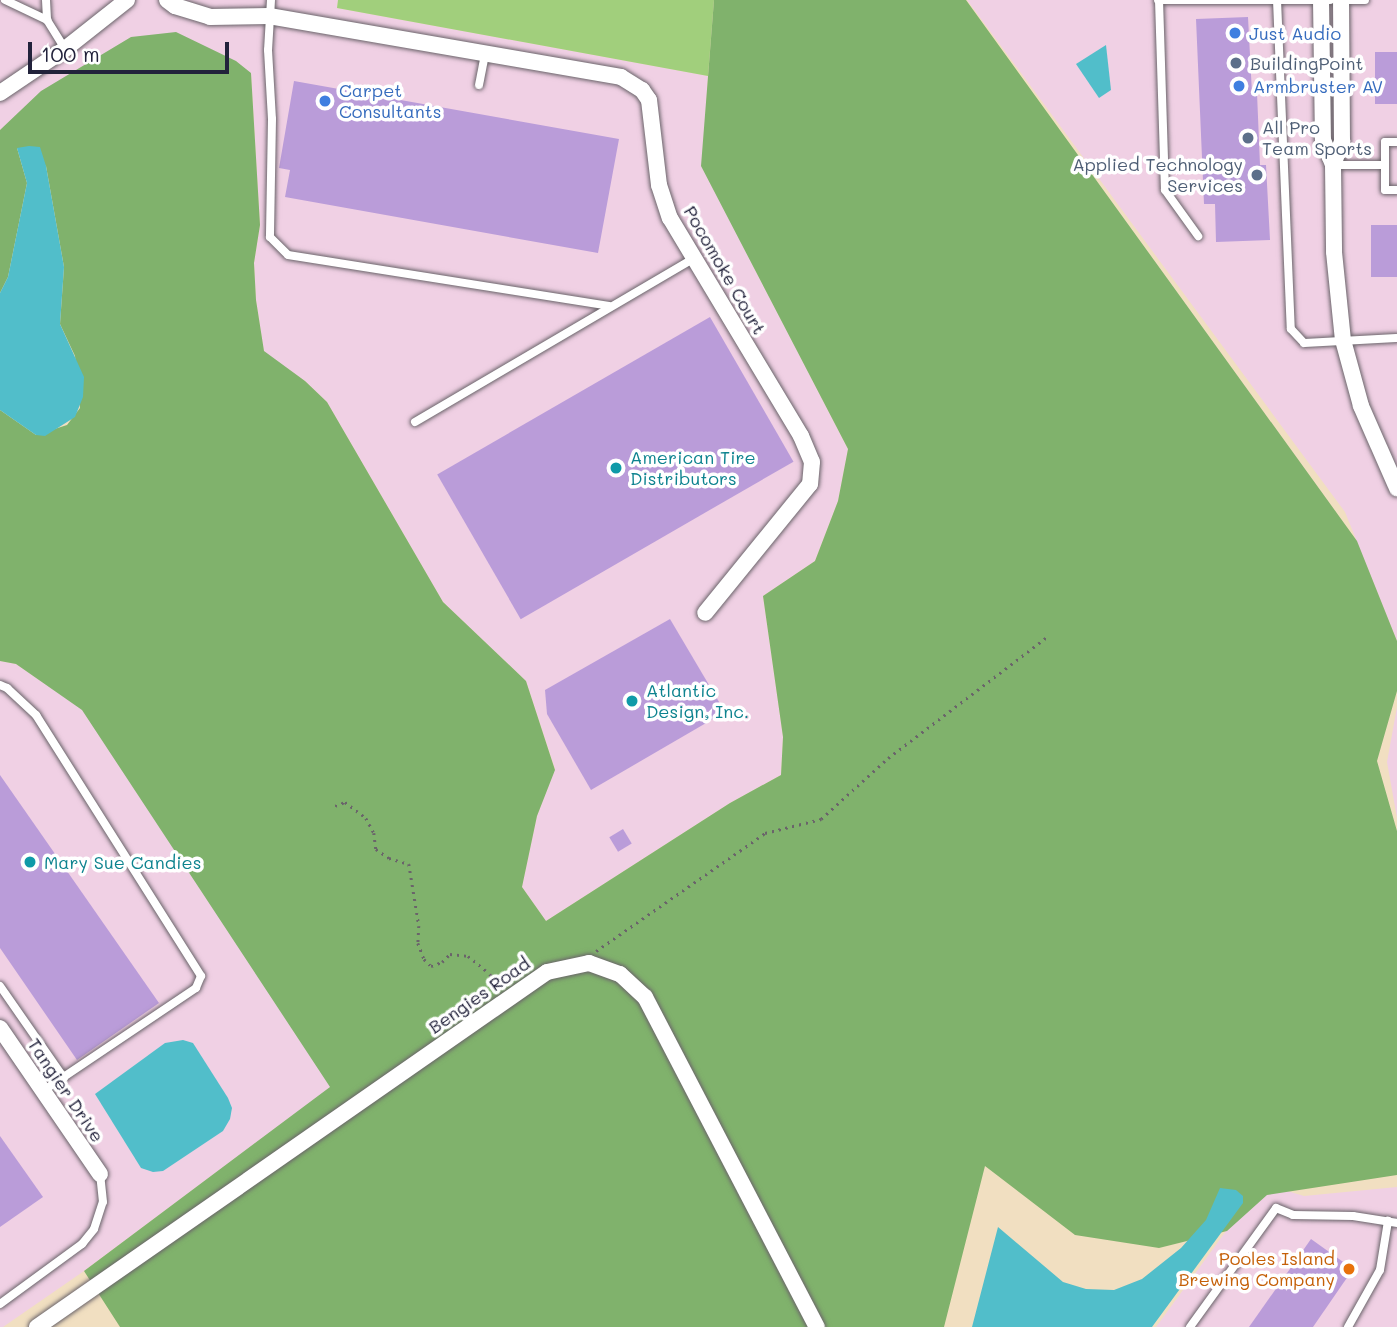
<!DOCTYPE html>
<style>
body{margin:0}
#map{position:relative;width:1397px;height:1327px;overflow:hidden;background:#f1dfc1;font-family:Mali,sans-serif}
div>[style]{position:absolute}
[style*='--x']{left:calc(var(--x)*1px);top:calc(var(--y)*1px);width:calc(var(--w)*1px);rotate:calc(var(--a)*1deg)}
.built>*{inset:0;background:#f0d0e4}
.green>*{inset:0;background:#a1cf7c}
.forest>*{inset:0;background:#80b26c}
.water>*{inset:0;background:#51beca}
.building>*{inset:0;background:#ba9cd9;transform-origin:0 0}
.path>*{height:2.5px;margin-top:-1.25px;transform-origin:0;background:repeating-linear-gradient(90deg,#6a646a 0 2px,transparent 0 7px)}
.roads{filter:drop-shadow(0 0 2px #6a646a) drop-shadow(0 0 2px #6a646a)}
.service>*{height:8px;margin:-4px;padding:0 4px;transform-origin:4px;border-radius:4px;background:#fff}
.minor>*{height:16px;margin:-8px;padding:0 8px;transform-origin:8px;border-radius:8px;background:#fff}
.dots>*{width:19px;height:19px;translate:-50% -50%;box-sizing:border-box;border:4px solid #fff;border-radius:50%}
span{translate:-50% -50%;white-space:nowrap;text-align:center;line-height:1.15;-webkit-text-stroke:7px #fff;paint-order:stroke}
.shop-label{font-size:18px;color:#366cbe}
.left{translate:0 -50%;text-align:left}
.service-label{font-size:18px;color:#4e5e75}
.right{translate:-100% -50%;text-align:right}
.street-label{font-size:18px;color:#22223b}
.culture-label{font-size:18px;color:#0d838f}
.food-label{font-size:18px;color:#c56008}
.scale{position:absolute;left:28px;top:42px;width:201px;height:32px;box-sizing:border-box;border:4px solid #22223b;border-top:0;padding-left:9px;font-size:21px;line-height:24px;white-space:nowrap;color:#22223b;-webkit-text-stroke:5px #fff;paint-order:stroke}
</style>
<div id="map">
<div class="built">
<i style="clip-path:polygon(0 0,338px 0,337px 8px,708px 76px,702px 167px,848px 449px,838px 501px,815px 561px,763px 596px,783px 737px,781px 775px,730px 803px,546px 921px,522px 887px,537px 816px,555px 769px,526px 681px,443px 602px,327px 402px,305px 381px,264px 352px,256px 300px,254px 263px,260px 225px,251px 73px,15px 118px,0 130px)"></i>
<i style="clip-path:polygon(967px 0,1397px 0,1397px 641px,1345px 512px)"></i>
<i style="clip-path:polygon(0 661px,16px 664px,82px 709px,331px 1087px,84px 1271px,3px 1327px,0 1327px)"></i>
<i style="clip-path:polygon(1397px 707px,1397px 818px,1387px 762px)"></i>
<i style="clip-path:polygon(1261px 1183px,1304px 1196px,1397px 1187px,1397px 1327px,1156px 1327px)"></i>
</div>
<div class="green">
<i style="clip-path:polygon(338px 0,714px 0,708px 76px,337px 8px)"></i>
</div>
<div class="forest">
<i style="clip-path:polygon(714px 0,966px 0,1357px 541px,1397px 641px,1397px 691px,1377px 761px,1397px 831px,1397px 1175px,1267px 1195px,1227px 1231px,1159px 1248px,1075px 1235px,985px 1166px,944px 1327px,120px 1327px,84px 1271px,330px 1087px,82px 710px,16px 664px,0 661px,0 410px,36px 435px,67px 425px,80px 408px,75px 356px,60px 324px,64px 267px,46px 166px,17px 148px,27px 183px,8px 277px,0 293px,0 130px,41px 91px,131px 37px,176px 32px,236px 61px,251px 73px,260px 225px,254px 263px,256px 300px,264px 351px,305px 381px,327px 402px,443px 602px,526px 681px,555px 770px,537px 816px,522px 887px,546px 921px,730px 803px,781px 775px,783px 737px,763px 596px,815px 561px,838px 501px,848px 449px,701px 166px)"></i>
</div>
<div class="water">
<i style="clip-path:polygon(1106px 45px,1111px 90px,1099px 98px,1076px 64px)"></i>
<i style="clip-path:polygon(29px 146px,40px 147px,46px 166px,64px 267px,60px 324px,84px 377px,83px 397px,75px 417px,45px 436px,36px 435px,0 410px,0 293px,8px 277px,27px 183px,17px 148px)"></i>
<i style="clip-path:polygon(183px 1040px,193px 1043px,228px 1098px,232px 1108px,230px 1119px,223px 1131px,163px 1171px,153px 1172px,141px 1168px,95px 1094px,165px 1043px)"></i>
<i style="clip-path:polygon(1220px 1188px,1236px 1190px,1243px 1196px,1243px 1203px,1152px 1327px,972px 1327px,998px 1227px,1063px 1282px,1086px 1289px,1114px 1290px,1142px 1279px,1181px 1248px,1206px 1220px)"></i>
</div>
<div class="building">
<i style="clip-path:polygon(1248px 17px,1252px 93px,1257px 93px,1260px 165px,1266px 165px,1270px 240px,1216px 242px,1215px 204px,1204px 204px,1196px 19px)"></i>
<i style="left:1375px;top:52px;width:22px;height:52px"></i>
<i style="clip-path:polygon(294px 81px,619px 139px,598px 253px,285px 197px,290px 170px,279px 168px)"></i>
<i style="left:1371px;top:225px;width:26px;height:52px"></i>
<i style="left:710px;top:317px;width:167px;height:315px;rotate:60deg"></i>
<i style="clip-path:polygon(670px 619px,725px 712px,591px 790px,547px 714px,545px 690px)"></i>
<i style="clip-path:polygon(0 775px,159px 1003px,77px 1060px,0 948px)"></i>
<i style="left:623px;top:829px;width:17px;height:16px;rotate:59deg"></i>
<i style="clip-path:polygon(0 1136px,43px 1197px,0 1227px)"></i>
<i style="clip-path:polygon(1311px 1239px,1353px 1269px,1313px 1327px,1249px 1327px)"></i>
</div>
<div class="path">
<i style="--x:335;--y:806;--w:11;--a:-22"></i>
<i style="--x:345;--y:802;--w:26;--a:37"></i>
<i style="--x:366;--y:818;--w:17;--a:62"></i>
<i style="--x:374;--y:833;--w:16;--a:83"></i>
<i style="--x:376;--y:849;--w:16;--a:35"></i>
<i style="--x:389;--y:858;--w:21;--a:17"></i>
<i style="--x:409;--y:864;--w:63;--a:80.8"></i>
<i style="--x:419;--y:926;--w:17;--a:93"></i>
<i style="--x:418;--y:943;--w:17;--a:69"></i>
<i style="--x:424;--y:959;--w:10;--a:45"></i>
<i style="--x:431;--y:966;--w:12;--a:-20"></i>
<i style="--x:442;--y:962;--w:11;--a:-45"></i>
<i style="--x:450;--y:954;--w:18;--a:6"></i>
<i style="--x:468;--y:956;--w:28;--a:39"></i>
<i style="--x:490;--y:974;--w:17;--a:57"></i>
<i style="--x:596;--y:951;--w:206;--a:-34.9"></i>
<i style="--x:765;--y:833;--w:58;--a:-14"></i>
<i style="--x:821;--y:819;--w:91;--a:-42.3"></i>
<i style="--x:888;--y:758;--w:200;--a:-37.3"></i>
</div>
<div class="roads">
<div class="service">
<i style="--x:5;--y:0;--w:47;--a:25.5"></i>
<i style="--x:46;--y:0;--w:20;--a:87"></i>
<i style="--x:47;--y:20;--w:34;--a:58"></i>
<i style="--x:271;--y:0;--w:50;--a:93.4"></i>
<i style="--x:268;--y:50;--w:69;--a:86.7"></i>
<i style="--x:272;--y:119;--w:118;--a:91"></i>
<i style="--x:270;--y:237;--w:25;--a:45"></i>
<i style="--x:288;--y:255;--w:325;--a:9"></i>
<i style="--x:1158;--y:0;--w:172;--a:0"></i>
<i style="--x:1159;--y:0;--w:190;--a:88.2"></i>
<i style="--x:1165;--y:190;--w:57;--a:54.3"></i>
<i style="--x:1277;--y:0;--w:329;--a:87.6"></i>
<i style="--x:1291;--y:329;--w:19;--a:47"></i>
<i style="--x:1304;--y:343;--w:93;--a:-3.1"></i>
<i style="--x:1344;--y:0;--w:21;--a:0"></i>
<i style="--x:479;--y:85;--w:32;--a:-79"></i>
<i style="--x:1397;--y:142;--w:12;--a:180"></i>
<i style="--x:1385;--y:142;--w:48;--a:90"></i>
<i style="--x:1385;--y:190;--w:12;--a:0"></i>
<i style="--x:1333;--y:165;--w:52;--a:0"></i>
<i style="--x:415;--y:422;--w:324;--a:-30.4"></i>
<i style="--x:0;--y:685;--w:8;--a:23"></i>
<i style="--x:7;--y:688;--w:40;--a:43"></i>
<i style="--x:36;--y:715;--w:309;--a:57.7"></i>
<i style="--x:201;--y:976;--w:13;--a:113"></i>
<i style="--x:196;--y:988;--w:183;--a:146.1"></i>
<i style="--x:0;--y:986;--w:112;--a:55.2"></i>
<i style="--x:0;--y:1304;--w:102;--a:-36.2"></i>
<i style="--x:82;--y:1244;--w:19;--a:-51"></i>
<i style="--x:94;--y:1229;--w:28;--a:-72"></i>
<i style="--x:103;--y:1202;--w:28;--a:-96"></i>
<i style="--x:1190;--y:1327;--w:147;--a:-54.1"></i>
<i style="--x:1276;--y:1208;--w:18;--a:22"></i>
<i style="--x:1293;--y:1215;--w:60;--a:1"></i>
<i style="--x:1353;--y:1216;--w:45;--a:9"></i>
<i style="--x:1348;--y:1327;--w:65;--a:-60.7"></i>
<i style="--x:1380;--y:1270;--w:50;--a:-80.7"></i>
</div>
<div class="minor">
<i style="--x:167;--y:0;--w:10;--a:37"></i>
<i style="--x:175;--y:6;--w:37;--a:17"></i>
<i style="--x:210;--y:17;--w:59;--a:-1"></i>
<i style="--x:269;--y:16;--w:357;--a:9.8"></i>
<i style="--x:621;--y:77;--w:25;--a:32"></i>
<i style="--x:642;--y:90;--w:12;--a:55"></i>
<i style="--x:649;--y:100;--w:86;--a:83.3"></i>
<i style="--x:659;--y:185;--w:35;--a:72"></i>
<i style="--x:670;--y:218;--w:254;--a:59"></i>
<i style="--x:801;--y:436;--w:28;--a:67"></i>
<i style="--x:812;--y:462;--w:22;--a:95"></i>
<i style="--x:810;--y:484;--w:166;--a:129.1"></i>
<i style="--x:1321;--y:0;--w:140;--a:89.2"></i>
<i style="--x:1323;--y:140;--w:27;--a:68"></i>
<i style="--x:1333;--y:165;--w:87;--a:89.3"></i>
<i style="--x:1334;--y:252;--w:88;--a:84.2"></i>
<i style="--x:1343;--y:340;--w:68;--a:74.7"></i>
<i style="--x:1361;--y:406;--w:90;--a:66.3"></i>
<i style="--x:0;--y:93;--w:78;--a:-34.1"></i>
<i style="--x:65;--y:49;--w:79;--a:-38.3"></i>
<i style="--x:1333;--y:165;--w:26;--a:-69"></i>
<i style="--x:1342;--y:141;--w:141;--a:-90.4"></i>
<i style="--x:0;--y:1028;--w:177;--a:55.6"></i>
<i style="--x:37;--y:1327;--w:621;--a:-34.84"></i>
<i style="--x:547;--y:972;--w:43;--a:-12.1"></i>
<i style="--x:589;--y:963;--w:33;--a:20"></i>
<i style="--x:620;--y:974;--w:34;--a:43"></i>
<i style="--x:645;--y:997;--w:372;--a:62.5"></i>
</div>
</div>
<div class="dots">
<i style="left:1235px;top:33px;background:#3f7fe0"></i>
<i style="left:1236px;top:63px;background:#5c6f8a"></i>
<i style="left:1239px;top:86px;background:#3f7fe0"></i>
<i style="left:325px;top:101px;background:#3f7fe0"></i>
<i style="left:1248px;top:138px;background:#5c6f8a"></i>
<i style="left:1257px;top:175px;background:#5c6f8a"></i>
<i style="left:616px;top:468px;background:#0f9aa8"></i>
<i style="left:632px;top:701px;background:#0f9aa8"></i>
<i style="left:30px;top:862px;background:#0f9aa8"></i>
<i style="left:1349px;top:1269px;background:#e8710a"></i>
</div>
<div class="shop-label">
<span class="left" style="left:1249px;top:33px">Just Audio</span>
<span class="left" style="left:1253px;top:86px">Armbruster AV</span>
<span class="left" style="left:339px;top:101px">Carpet<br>Consultants</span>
</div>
<div class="service-label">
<span class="left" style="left:1250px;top:63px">BuildingPoint</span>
<span class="left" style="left:1262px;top:138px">All Pro<br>Team Sports</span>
<span class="right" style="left:1243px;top:175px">Applied Technology<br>Services</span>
</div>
<div class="street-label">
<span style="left:725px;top:270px;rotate:60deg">Pocomoke Court</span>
<span style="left:479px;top:995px;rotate:-35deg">Bengies Road</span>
<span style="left:66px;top:1090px;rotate:56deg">Tangier Drive</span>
</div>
<div class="culture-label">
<span class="left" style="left:630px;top:468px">American Tire<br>Distributors</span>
<span class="left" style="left:646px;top:701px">Atlantic<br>Design, Inc.</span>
<span class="left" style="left:44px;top:862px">Mary Sue Candies</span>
</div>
<div class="food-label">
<span class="right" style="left:1335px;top:1269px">Pooles Island<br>Brewing Company</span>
</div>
<div class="scale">100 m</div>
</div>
